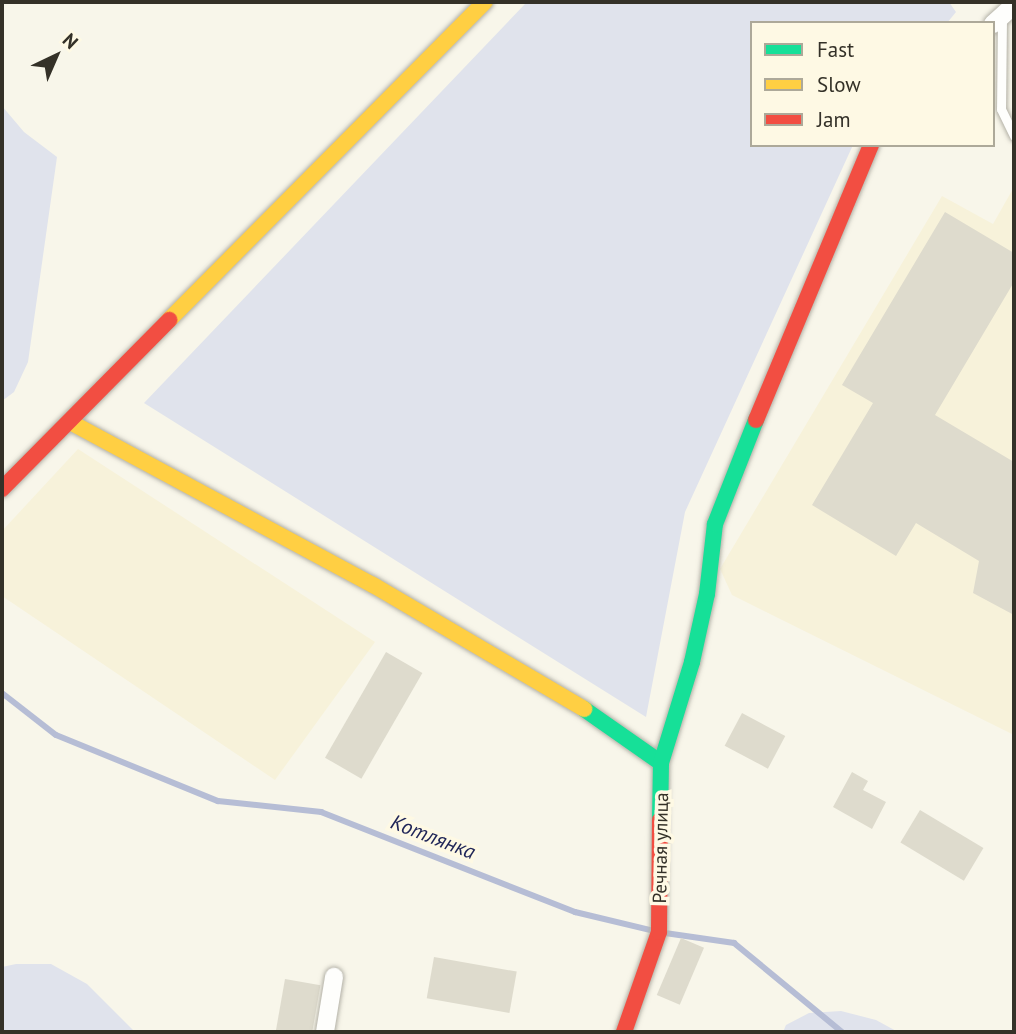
<!DOCTYPE html>
<meta charset="utf-8">
<style>
body{margin:0}
#map{position:relative;width:1016px;height:1034px;overflow:hidden;background:#f8f6ea;font-family:"PT Sans",sans-serif}
div>[style]{position:absolute}
[style*='--x']{left:calc(var(--x)*1px);top:calc(var(--y)*1px);width:calc(var(--w)*1px);rotate:calc(var(--a)*1deg)}
.built>*{inset:0;background:#f7f2da}
.green>*{inset:0;background:#e0e3ec}
.stream>*{height:6px;margin:-3px;padding:0 3px;transform-origin:3px;border-radius:3px;background:#b6bdd5}
.building>*{inset:0;background:#dedbcd;transform-origin:0 0}
.roads{filter:drop-shadow(0 0 2px #b3b1a7) drop-shadow(0 0 2px #b3b1a7)}
.lane>*{height:9px;margin:-4.5px;padding:0 4.5px;transform-origin:4.5px;border-radius:4.5px;background:#fefefc}
.street>*{height:18px;margin:-9px;padding:0 9px;transform-origin:9px;border-radius:9px;background:#fefefc}
.fast>*{height:16px;margin:-8px;padding:0 8px;transform-origin:8px;border-radius:8px;background:#16e098}
.slow>*{height:16px;margin:-8px;padding:0 8px;transform-origin:8px;border-radius:8px;background:#ffcf43}
.jam>*{height:16px;margin:-8px;padding:0 8px;transform-origin:8px;border-radius:8px;background:#f24e42}
span{translate:-50% -50%;white-space:nowrap;text-align:center;line-height:1.15;-webkit-text-stroke:7px #fef9e4;paint-order:stroke}
.street-label{font-size:19px;color:#343128}
.water-label{font-size:21px;color:#202658;font-style:italic}
.frame{position:absolute;inset:0;border:4px solid #343128;pointer-events:none}
.legend{position:absolute;left:750px;top:21px;width:245px;height:126px;box-sizing:border-box;background:#fef9e4;border:2px solid #ada999;margin:0;padding:9px 12px;list-style:none;font-size:21px;color:#343128}
.legend li{display:flex;align-items:center;gap:14px;height:35px}
.legend b{width:35px;border:2px solid #ada999}
.north{position:absolute;left:21px;top:21px;width:70px;height:70px;-webkit-text-stroke:5px #fef9e4;paint-order:stroke;rotate:44deg;font-size:19px;font-weight:700;line-height:28px;text-align:center;color:#343128}
.north::after{content:'';display:block;margin:auto;width:24px;height:32px;background:#343128;clip-path:polygon(50% 0,100% 100%,50% 72%,0 100%)}
</style>
<div id="map">
<div class="built">
<i style="clip-path:polygon(1014px 187px,1014px 735px,732px 595px,720px 569px,942px 196px,993px 224px)"></i>
<i style="clip-path:polygon(78px 449px,375px 642px,275px 780px,2px 596px,2px 531px)"></i>
</div>
<div class="green">
<i style="clip-path:polygon(533px 2px,949px 2px,956px 12px,947px 23px,752px 23px,752px 145px,853px 145px,685px 512px,646px 717px,144px 403px,525px 4px)"></i>
<i style="clip-path:polygon(2px 106px,24px 132px,57px 157px,28px 362px,14px 392px,2px 401px)"></i>
<i style="clip-path:polygon(16px 964px,51px 964px,87px 984px,135px 1032px,2px 1032px,2px 967px)"></i>
<i style="clip-path:polygon(841px 1011px,876px 1020px,898px 1032px,783px 1032px,786px 1025px,809px 1013px)"></i>
</div>
<div class="stream">
<i style="--x:2;--y:693;--w:68;--a:37.9"></i>
<i style="--x:56;--y:735;--w:175;--a:22.2"></i>
<i style="--x:218;--y:801;--w:104;--a:6.1"></i>
<i style="--x:321;--y:812;--w:273;--a:21.5"></i>
<i style="--x:575;--y:912;--w:81;--a:13.5"></i>
<i style="--x:665;--y:933;--w:70;--a:8.2"></i>
<i style="--x:734;--y:943;--w:140;--a:39.5"></i>
</div>
<div class="building">
<i style="clip-path:polygon(945px 212px,1014px 253px,1014px 282px,935px 415px,1014px 462px,1014px 615px,973px 593px,979px 561px,916px 523px,896px 556px,812px 505px,873px 403px,842px 385px)"></i>
<i style="left:386px;top:652px;width:42px;height:122px;rotate:30deg"></i>
<i style="left:742px;top:713px;width:49px;height:37px;rotate:28deg"></i>
<i style="clip-path:polygon(852px 772px,868px 781px,863px 790px,886px 802px,872px 829px,833px 807px)"></i>
<i style="left:920px;top:810px;width:74px;height:38px;rotate:31deg"></i>
<i style="left:681px;top:938px;width:25px;height:62px;rotate:23deg"></i>
<i style="left:434px;top:957px;width:84px;height:42px;rotate:10deg"></i>
<i style="left:285px;top:979px;width:36px;height:54px;rotate:10deg"></i>
</div>
<div class="roads">
<div class="lane">
<i style="--x:1002;--y:17;--w:92;--a:90.6"></i>
<i style="--x:1001;--y:109;--w:30;--a:64"></i>
</div>
<div class="street">
<i style="--x:993;--y:24;--w:28;--a:-42"></i>
<i style="--x:325;--y:1032;--w:56;--a:-80.7"></i>
</div>
<div class="fast">
<i style="--x:584;--y:709;--w:94;--a:35"></i>
<i style="--x:660;--y:820;--w:57;--a:-89"></i>
<i style="--x:661;--y:763;--w:106;--a:-72.9"></i>
<i style="--x:692;--y:662;--w:70;--a:-77.6"></i>
<i style="--x:707;--y:594;--w:70;--a:-83.5"></i>
<i style="--x:715;--y:524;--w:112;--a:-68.5"></i>
</div>
<div class="slow">
<i style="--x:169;--y:320;--w:448;--a:-45.2"></i>
<i style="--x:72;--y:423;--w:342;--a:28.3"></i>
<i style="--x:373;--y:585;--w:245;--a:30.4"></i>
</div>
<div class="jam">
<i style="--x:756;--y:420;--w:298;--a:-67.3"></i>
<i style="--x:2;--y:489;--w:238;--a:-45.3"></i>
<i style="--x:624;--y:1032;--w:106;--a:-70.7"></i>
<i style="--x:659;--y:932;--w:112;--a:-89.5"></i>
</div>
</div>
<div class="street-label">
<span style="left:661px;top:848px;rotate:-89deg">Речная улица</span>
</div>
<div class="water-label">
<span style="left:433px;top:837px;rotate:21deg">Котлянка</span>
</div>
<div class="frame"></div>
<ul class="legend">
<li><b style="height:9px;background:#16e098"></b>Fast</li>
<li><b style="height:9px;background:#ffcf43"></b>Slow</li>
<li><b style="height:9px;background:#f24e42"></b>Jam</li>
</ul>
<div class="north">N</div>
</div>
